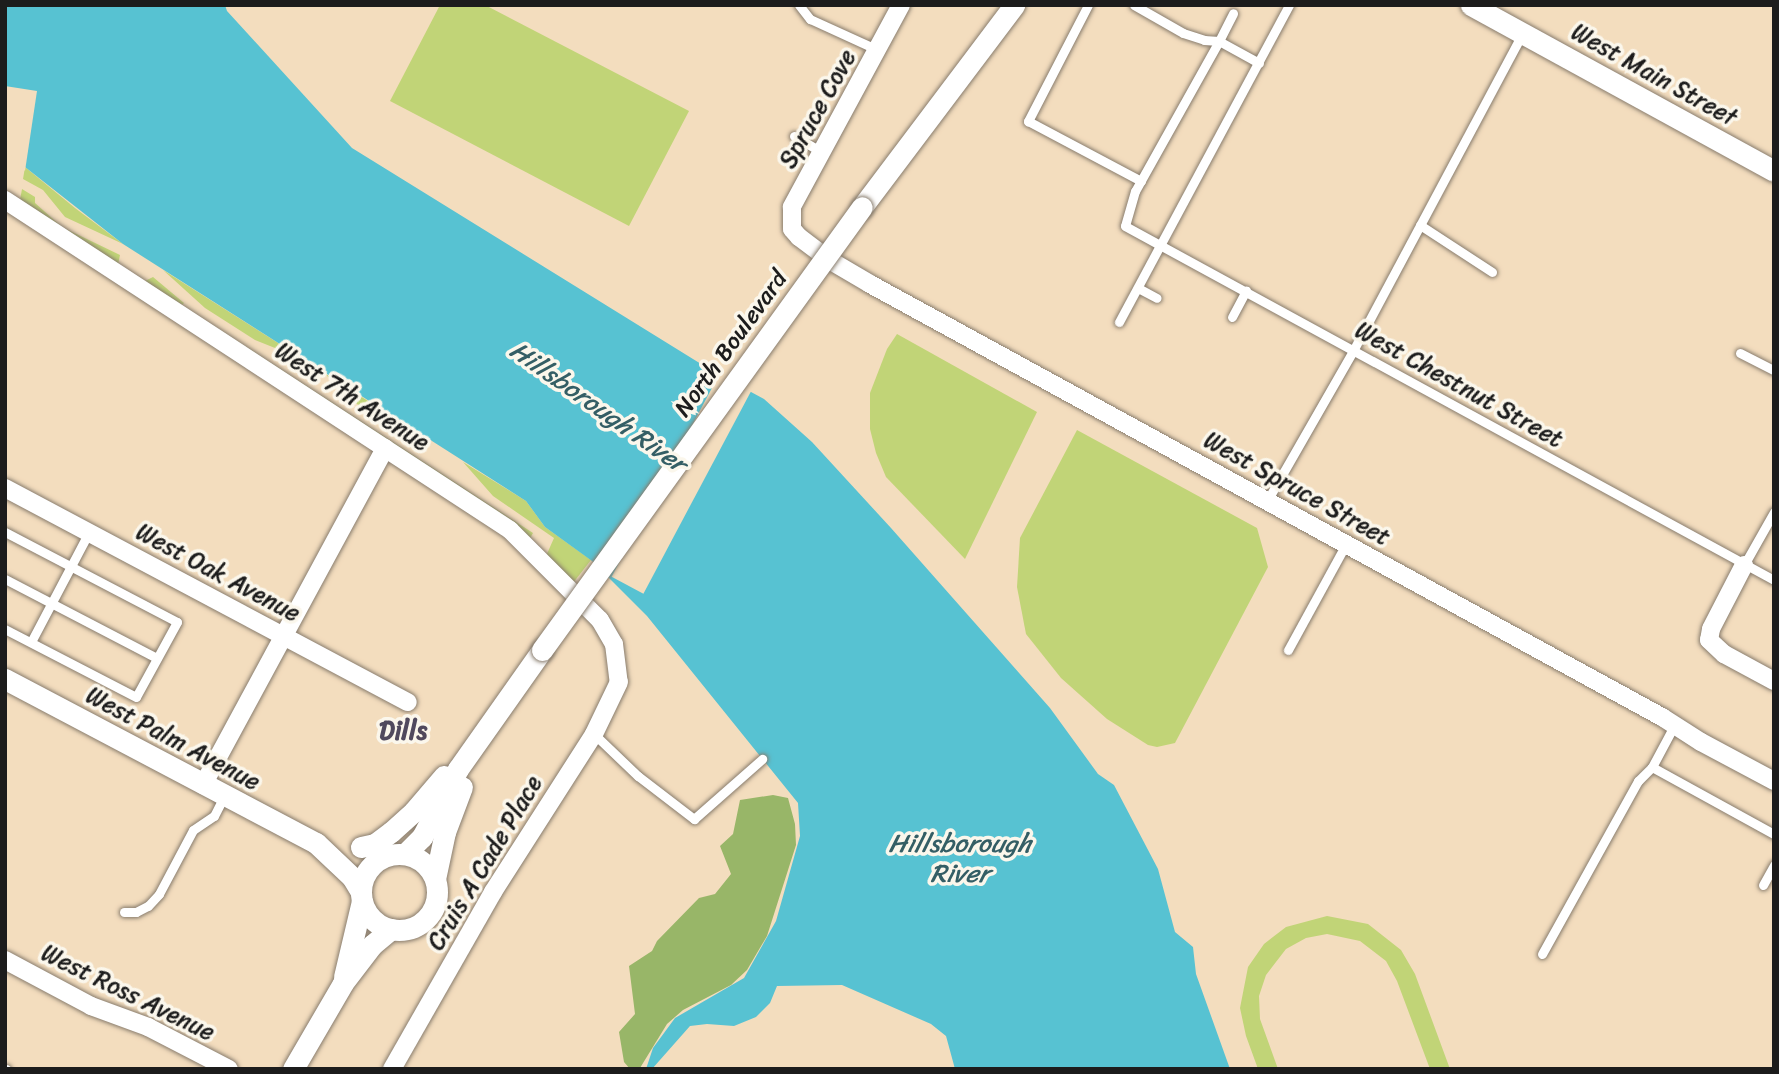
<!DOCTYPE html>
<style>
body{margin:0}
#map{position:relative;width:1779px;height:1074px;overflow:hidden;background:#f3ddbe;font-family:Sriracha,sans-serif}
div>[style]{position:absolute}
[style*='--x']{left:calc(var(--x)*1px);top:calc(var(--y)*1px);width:calc(var(--w)*1px);rotate:calc(var(--a)*1deg)}
.green>*{inset:0;background:#c1d477}
.forest>*{inset:0;background:#98b668}
.water>*{inset:0;background:#57c2d2}
.pier>*{inset:0;background:#f3ddbe;transform-origin:0 0}
.roads{filter:drop-shadow(0 0 2px #887c6d) drop-shadow(0 0 2px #887c6d)}
.service>*{height:9px;margin:-4.5px;padding:0 4.5px;transform-origin:4.5px;border-radius:4.5px;background:#fff}
.minor>*{height:18px;margin:-9px;padding:0 9px;transform-origin:9px;border-radius:9px;background:#fff}
.tertiary>*{height:21px;margin:-10.5px;padding:0 10.5px;transform-origin:10.5px;border-radius:10.5px;background:#fff}
.tertiary>.ring{margin:-10.5px;padding:0;box-sizing:content-box;background:none;border:21px solid #fff;border-radius:50%}
.bridges{filter:drop-shadow(0 0 2px #887c6d) drop-shadow(0 0 2px #887c6d)}
.tertiary-bridge>*{height:21px;margin:-10.5px;padding:0 10.5px;transform-origin:10.5px;border-radius:10.5px;background:#fff}
span{translate:-50% -50%;white-space:nowrap;text-align:center;line-height:1.15;-webkit-text-stroke:7px #fbf7ec;paint-order:stroke}
.street-label{font-size:24px;color:#1c1c1c}
.water-label{font-size:26px;color:#345e65;font-style:italic}
.neighbourhood-label{font-size:26px;color:#50495d;font-weight:700}
.frame{position:absolute;inset:0;border:7px solid #1c1c1c;pointer-events:none}
</style>
<div id="map">
<div class="green">
<i style="clip-path:polygon(440px 5px,485px 5px,689px 111px,629px 226px,390px 101px)"></i>
<i style="clip-path:polygon(25px 167px,75px 208px,123px 244px,65px 217px,43px 190px,23px 179px)"></i>
<i style="clip-path:polygon(22px 189px,35px 197px,35px 203px,62px 227px,120px 255px,118px 265px,20px 200px)"></i>
<i style="clip-path:polygon(163px 270px,305px 360px,255px 340px,205px 308px)"></i>
<i style="clip-path:polygon(153px 277px,184px 303px,182px 305px,533px 533px,529px 540px,143px 282px)"></i>
<i style="clip-path:polygon(897px 334px,1037px 412px,965px 559px,886px 477px,876px 453px,870px 429px,870px 393px,887px 349px)"></i>
<i style="clip-path:polygon(324px 373px,379px 408px,374px 415px,357px 404px)"></i>
<i style="clip-path:polygon(1077px 430px,1257px 528px,1268px 567px,1175px 743px,1157px 747px,1148px 745px,1107px 719px,1061px 678px,1026px 634px,1017px 587px,1020px 538px)"></i>
<i style="clip-path:polygon(463px 462px,526px 501px,545px 527px,591px 560px,573px 583px,546px 556px,554px 538px,493px 496px)"></i>
<i style="clip-path:polygon(1327px 916px,1368px 924px,1401px 950px,1415px 974px,1450px 1069px,1430px 1069px,1397px 981px,1386px 961px,1360px 941px,1327px 934px,1306px 938px,1286px 949px,1266px 975px,1259px 996px,1260px 1019px,1278px 1069px,1258px 1069px,1246px 1036px,1240px 1008px,1248px 967px,1264px 944px,1286px 927px)"></i>
</div>
<div class="forest">
<i style="clip-path:polygon(773px 795px,788px 798px,795px 824px,796px 845px,767px 936px,747px 970px,731px 985px,683px 1010px,667px 1024px,640px 1068px,630px 1069px,624px 1062px,619px 1032px,635px 1014px,629px 966px,652px 951px,657px 941px,699px 898px,715px 894px,731px 874px,720px 846px,733px 834px,740px 800px)"></i>
</div>
<div class="water">
<i style="clip-path:polygon(5px 5px,225px 5px,227px 11px,352px 148px,714px 372px,764px 399px,812px 442px,891px 528px,1050px 708px,1098px 774px,1114px 785px,1158px 869px,1175px 932px,1193px 947px,1196px 974px,1230px 1069px,955px 1069px,946px 1036px,931px 1024px,842px 985px,777px 986px,770px 1003px,756px 1017px,734px 1026px,707px 1024px,690px 1026px,652px 1069px,646px 1069px,653px 1048px,675px 1018px,744px 978px,776px 921px,800px 836px,798px 803px,647px 616px,592px 561px,545px 527px,526px 501px,123px 244px,25px 167px,5px 144px)"></i>
</div>
<div class="pier">
<i style="clip-path:polygon(5px 86px,37px 91px,25px 171px,5px 149px)"></i>
<i style="left:721px;top:371px;width:36px;height:233px;rotate:28deg"></i>
</div>
<div class="roads">
<div class="service">
<i style="--x:799;--y:5;--w:18;--a:52"></i>
<i style="--x:810;--y:19;--w:75;--a:24.5"></i>
<i style="--x:1088;--y:5;--w:131;--a:117.3"></i>
<i style="--x:1028;--y:121;--w:128;--a:28"></i>
<i style="--x:1134;--y:5;--w:56;--a:29.7"></i>
<i style="--x:1183;--y:33;--w:22;--a:18"></i>
<i style="--x:1204;--y:40;--w:15;--a:4"></i>
<i style="--x:1219;--y:41;--w:31;--a:-63"></i>
<i style="--x:1259;--y:63;--w:46;--a:-151.2"></i>
<i style="--x:1219;--y:41;--w:172;--a:119.2"></i>
<i style="--x:1135;--y:191;--w:36;--a:106"></i>
<i style="--x:1125;--y:226;--w:739;--a:28.61"></i>
<i style="--x:794;--y:136;--w:32;--a:30"></i>
<i style="--x:1420;--y:225;--w:86;--a:33.1"></i>
<i style="--x:1138;--y:288;--w:21;--a:28"></i>
<i style="--x:1232;--y:317;--w:30;--a:-62"></i>
<i style="--x:1119;--y:322;--w:360;--a:-61.8"></i>
<i style="--x:1740;--y:353;--w:38;--a:27"></i>
<i style="--x:1267;--y:501;--w:175;--a:-60.2"></i>
<i style="--x:1354;--y:349;--w:358;--a:-61.9"></i>
<i style="--x:5;--y:532;--w:194;--a:27.6"></i>
<i style="--x:177;--y:622;--w:85;--a:118.7"></i>
<i style="--x:136;--y:697;--w:148;--a:-152.6"></i>
<i style="--x:1744;--y:565;--w:61;--a:-60.5"></i>
<i style="--x:5;--y:579;--w:171;--a:27.5"></i>
<i style="--x:31;--y:642;--w:124;--a:-62.2"></i>
<i style="--x:1288;--y:650;--w:121;--a:-61.3"></i>
<i style="--x:1675;--y:724;--w:49;--a:118.1"></i>
<i style="--x:1652;--y:767;--w:139;--a:28.8"></i>
<i style="--x:594;--y:734;--w:61;--a:43.7"></i>
<i style="--x:638;--y:776;--w:71;--a:37.5"></i>
<i style="--x:694;--y:819;--w:91;--a:-41.4"></i>
<i style="--x:1763;--y:885;--w:23;--a:-61"></i>
<i style="--x:124;--y:912;--w:12;--a:0"></i>
<i style="--x:136;--y:912;--w:13;--a:-27"></i>
<i style="--x:148;--y:906;--w:16;--a:-47"></i>
<i style="--x:159;--y:894;--w:72;--a:-62"></i>
<i style="--x:193;--y:830;--w:25;--a:-34"></i>
<i style="--x:214;--y:816;--w:22;--a:-63"></i>
<i style="--x:1542;--y:954;--w:198;--a:-61"></i>
<i style="--x:1638;--y:781;--w:20;--a:-45"></i>
<i style="--x:5;--y:1069;--w:1;--a:0"></i>
</div>
<div class="minor">
<i style="--x:901;--y:5;--w:230;--a:118.4"></i>
<i style="--x:792;--y:207;--w:22;--a:90"></i>
<i style="--x:792;--y:229;--w:11;--a:49"></i>
<i style="--x:799;--y:237;--w:40;--a:37"></i>
<i style="--x:831;--y:261;--w:45;--a:30.5"></i>
<i style="--x:870;--y:284;--w:903;--a:28.67"></i>
<i style="--x:1662;--y:717;--w:46;--a:32.7"></i>
<i style="--x:1701;--y:742;--w:83;--a:28.1"></i>
<i style="--x:5;--y:200;--w:603;--a:33.16"></i>
<i style="--x:510;--y:530;--w:127;--a:45"></i>
<i style="--x:600;--y:620;--w:28;--a:60"></i>
<i style="--x:614;--y:644;--w:38;--a:83"></i>
<i style="--x:619;--y:682;--w:58;--a:115.7"></i>
<i style="--x:594;--y:734;--w:188;--a:122.6"></i>
<i style="--x:493;--y:892;--w:204;--a:119.7"></i>
<i style="--x:5;--y:488;--w:456;--a:28"></i>
<i style="--x:1744;--y:565;--w:72;--a:117.3"></i>
<i style="--x:1711;--y:629;--w:11;--a:100"></i>
<i style="--x:1709;--y:640;--w:21;--a:43"></i>
<i style="--x:1724;--y:654;--w:57;--a:28.4"></i>
<i style="--x:203;--y:785;--w:383;--a:-61.6"></i>
<i style="--x:5;--y:960;--w:98;--a:28.1"></i>
<i style="--x:91;--y:1006;--w:61;--a:20.2"></i>
<i style="--x:148;--y:1027;--w:91;--a:27.4"></i>
</div>
<div class="tertiary">
<i style="--x:1471;--y:5;--w:345;--a:28.7"></i>
<i style="--x:862;--y:207;--w:253;--a:-53"></i>
<i style="--x:5;--y:679;--w:352;--a:27.8"></i>
<i style="--x:316;--y:843;--w:50;--a:43.4"></i>
<i style="--x:352;--y:877;--w:17;--a:59"></i>
<i style="--x:361;--y:847;--w:14;--a:-12"></i>
<i style="--x:375;--y:844;--w:20;--a:-37"></i>
<i style="--x:391;--y:832;--w:31;--a:-42"></i>
<i style="--x:414;--y:811;--w:46;--a:-49.4"></i>
<i style="--x:405;--y:854;--w:24;--a:-45"></i>
<i style="--x:422;--y:837;--w:77;--a:-62.1"></i>
<i style="--x:458;--y:769;--w:146;--a:-54.8"></i>
<i class="ring" style="left:361px;top:854px;width:55px;height:55px"></i>
<i style="--x:435;--y:879;--w:48;--a:-78"></i>
<i style="--x:445;--y:832;--w:48;--a:-69.3"></i>
<i style="--x:344;--y:977;--w:78;--a:-76.7"></i>
<i style="--x:293;--y:1069;--w:99;--a:-59.8"></i>
<i style="--x:343;--y:983;--w:48;--a:-52.7"></i>
<i style="--x:372;--y:945;--w:25;--a:-40"></i>
</div>
</div>
<div class="bridges">
<div class="tertiary-bridge">
<i style="--x:542;--y:650;--w:546;--a:-54.16"></i>
</div>
</div>
<div class="street-label">
<span style="left:1654px;top:75px;rotate:29deg">West Main Street</span>
<span style="left:818px;top:109px;rotate:-61deg">Spruce Cove</span>
<span style="left:731px;top:344px;rotate:-54deg">North Boulevard</span>
<span style="left:1459px;top:385px;rotate:29deg">West Chestnut Street</span>
<span style="left:352px;top:397px;rotate:33deg">West 7th Avenue</span>
<span style="left:1297px;top:489px;rotate:29deg">West Spruce Street</span>
<span style="left:218px;top:573px;rotate:28deg">West Oak Avenue</span>
<span style="left:173px;top:739px;rotate:28deg">West Palm Avenue</span>
<span style="left:485px;top:863px;rotate:-59deg">Cruis A Cade Place</span>
<span style="left:128px;top:993px;rotate:26deg">West Ross Avenue</span>
</div>
<div class="water-label">
<span style="left:598px;top:407px;rotate:35deg">Hillsborough River</span>
<span style="left:960px;top:859px">Hillsborough<br>River</span>
</div>
<div class="neighbourhood-label">
<span style="left:403px;top:731px">Dills</span>
</div>
<div class="frame"></div>
</div>
